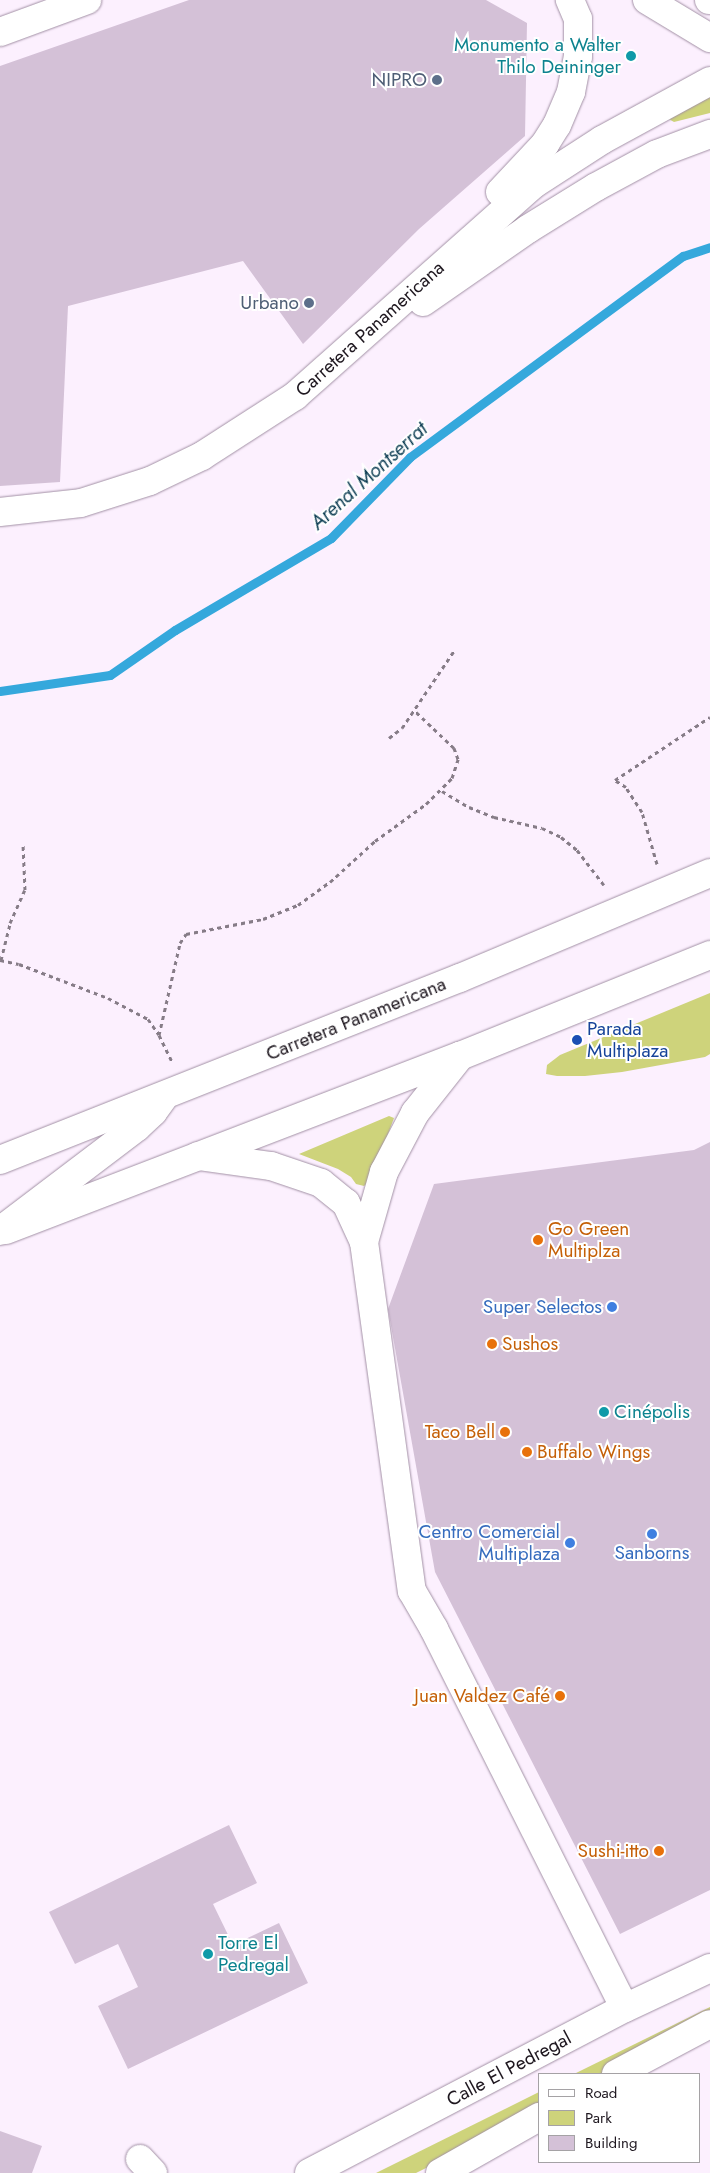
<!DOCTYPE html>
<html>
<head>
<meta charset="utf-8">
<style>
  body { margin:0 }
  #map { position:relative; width:710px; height:2173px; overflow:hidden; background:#fcf0fe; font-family:Jost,sans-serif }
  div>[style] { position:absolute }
  .green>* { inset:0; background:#ced37b }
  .stream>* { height:9px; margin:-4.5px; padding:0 4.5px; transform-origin:4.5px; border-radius:4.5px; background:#35a8dc }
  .building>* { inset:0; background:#d4c1d7 }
  .path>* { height:3px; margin-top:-1.5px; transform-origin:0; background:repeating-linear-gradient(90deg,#867c87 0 4px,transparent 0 8px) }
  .roads { filter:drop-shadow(0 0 1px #a290a5) drop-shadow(0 0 1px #a290a5) }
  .minor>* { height:28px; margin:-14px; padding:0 14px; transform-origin:14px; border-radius:14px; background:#fff }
  .major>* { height:28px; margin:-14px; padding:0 14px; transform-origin:14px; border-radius:14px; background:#fff }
  .dots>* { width:14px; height:14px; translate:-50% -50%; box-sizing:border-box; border:2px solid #fff; border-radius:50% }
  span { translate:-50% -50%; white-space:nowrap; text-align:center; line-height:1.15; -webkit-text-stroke:4px #fff; paint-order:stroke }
  .culture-label { font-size:19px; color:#0d838f }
  .right { translate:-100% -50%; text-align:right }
  .left { translate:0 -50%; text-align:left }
  .service-label { font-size:19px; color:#4e5e75 }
  .street-label { font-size:19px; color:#1e171f }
  .transit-label { font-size:19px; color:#164399 }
  .food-label { font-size:19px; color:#c56008 }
  .shop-label { font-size:19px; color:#366cbe }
  .water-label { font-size:20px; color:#093a50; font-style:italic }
  .legend { position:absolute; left:538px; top:2073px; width:162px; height:90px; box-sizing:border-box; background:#fff; border:1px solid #a5a2a5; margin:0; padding:6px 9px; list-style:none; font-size:15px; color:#1e171f }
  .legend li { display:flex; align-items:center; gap:10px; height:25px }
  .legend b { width:25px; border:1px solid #a5a2a5 }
</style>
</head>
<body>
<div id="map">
  <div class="green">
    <i style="clip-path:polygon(710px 94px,710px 113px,674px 122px,667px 118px)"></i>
    <i style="clip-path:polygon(710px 993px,710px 1054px,705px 1057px,622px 1072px,585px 1076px,557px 1076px,546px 1074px,547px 1065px,560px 1055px)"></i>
    <i style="clip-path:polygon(389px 1116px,394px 1118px,371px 1180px,364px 1186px,356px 1184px,351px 1177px,338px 1169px,299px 1154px)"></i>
    <i style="clip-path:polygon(710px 2007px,710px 2028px,616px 2074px,574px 2074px)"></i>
    <i style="clip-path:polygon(539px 2092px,539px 2112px,416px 2173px,376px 2173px)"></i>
  </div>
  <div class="stream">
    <i style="left:0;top:691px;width:111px;rotate:-8.3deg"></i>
    <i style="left:110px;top:675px;width:79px;rotate:-34.7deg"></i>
    <i style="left:175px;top:630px;width:181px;rotate:-30.5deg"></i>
    <i style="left:331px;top:538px;width:113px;rotate:-45.7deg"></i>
    <i style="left:410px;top:457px;width:339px;rotate:-36.4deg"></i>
    <i style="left:683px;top:256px;width:28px;rotate:-18deg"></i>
  </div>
  <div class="building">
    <i style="clip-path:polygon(189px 0,486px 0,527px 23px,525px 136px,419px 229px,303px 344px,243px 261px,68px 306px,60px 482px,0 486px,0 66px)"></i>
    <i style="clip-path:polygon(710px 1142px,710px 1890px,620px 1934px,435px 1572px,388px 1309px,434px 1184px,694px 1150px)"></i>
    <i style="clip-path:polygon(229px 1825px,257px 1883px,213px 1904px,233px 1945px,279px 1923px,308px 1983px,128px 2069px,98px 2006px,138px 1987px,118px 1944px,75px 1964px,49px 1912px)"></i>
    <i style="clip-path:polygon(0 2131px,42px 2146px,32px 2173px,0 2173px)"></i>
  </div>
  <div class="path">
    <i style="left:389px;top:738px;width:16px;rotate:-38deg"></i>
    <i style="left:402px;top:728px;width:93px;rotate:-56deg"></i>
    <i style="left:442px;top:791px;width:31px;rotate:31deg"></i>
    <i style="left:469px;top:807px;width:27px;rotate:22deg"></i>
    <i style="left:494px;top:817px;width:49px;rotate:12.9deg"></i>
    <i style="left:542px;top:828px;width:21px;rotate:25deg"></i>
    <i style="left:561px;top:837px;width:21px;rotate:39deg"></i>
    <i style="left:577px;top:850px;width:44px;rotate:52.4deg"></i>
    <i style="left:657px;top:864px;width:54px;rotate:-106.1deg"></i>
    <i style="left:642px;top:812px;width:30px;rotate:-123deg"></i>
    <i style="left:626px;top:787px;width:13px;rotate:-148deg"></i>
    <i style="left:615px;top:780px;width:114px;rotate:-33.6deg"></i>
    <i style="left:0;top:960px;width:19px;rotate:12deg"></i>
    <i style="left:19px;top:964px;width:95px;rotate:20.9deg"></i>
    <i style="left:108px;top:998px;width:45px;rotate:27.7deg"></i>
    <i style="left:148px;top:1019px;width:19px;rotate:55deg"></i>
    <i style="left:159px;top:1035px;width:30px;rotate:64deg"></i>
    <i style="left:1px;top:960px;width:38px;rotate:-76deg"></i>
    <i style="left:10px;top:923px;width:36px;rotate:-66deg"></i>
    <i style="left:25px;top:890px;width:45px;rotate:-92.5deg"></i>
    <i style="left:159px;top:1035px;width:94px;rotate:-77.1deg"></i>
    <i style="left:180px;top:943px;width:11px;rotate:-56deg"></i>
    <i style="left:186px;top:934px;width:78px;rotate:-11deg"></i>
    <i style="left:263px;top:919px;width:38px;rotate:-22deg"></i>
    <i style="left:298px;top:905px;width:39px;rotate:-36deg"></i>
    <i style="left:330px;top:882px;width:61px;rotate:-42.3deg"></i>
    <i style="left:375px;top:841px;width:63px;rotate:-36deg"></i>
    <i style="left:426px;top:804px;width:37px;rotate:-45deg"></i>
    <i style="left:452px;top:778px;width:20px;rotate:-72deg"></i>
    <i style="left:458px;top:759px;width:12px;rotate:-110deg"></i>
    <i style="left:454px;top:748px;width:55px;rotate:-136.5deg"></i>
  </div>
  <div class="roads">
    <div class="minor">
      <i style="left:0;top:32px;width:93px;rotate:-20.2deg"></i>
      <i style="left:198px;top:1156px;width:74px;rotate:7.8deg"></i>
      <i style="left:271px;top:1166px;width:53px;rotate:18.8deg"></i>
      <i style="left:321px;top:1183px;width:32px;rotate:39deg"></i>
      <i style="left:346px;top:1203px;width:43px;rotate:65.2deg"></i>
      <i style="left:364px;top:1242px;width:352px;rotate:82.2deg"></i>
      <i style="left:412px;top:1591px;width:44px;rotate:59.9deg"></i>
      <i style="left:434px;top:1629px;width:424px;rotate:63.3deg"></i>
      <i style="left:6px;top:1230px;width:486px;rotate:-21deg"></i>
      <i style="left:460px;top:1056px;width:270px;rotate:-22deg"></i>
      <i style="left:364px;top:1242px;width:73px;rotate:-74.1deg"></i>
      <i style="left:384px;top:1172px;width:67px;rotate:-62.3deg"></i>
      <i style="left:415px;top:1113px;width:73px;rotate:-51.7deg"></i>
      <i style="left:140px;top:2159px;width:19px;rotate:47deg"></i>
    </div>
    <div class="major">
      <i style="left:647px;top:0;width:74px;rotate:31.1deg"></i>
      <i style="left:709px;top:0;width:1px"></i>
      <i style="left:500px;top:192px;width:66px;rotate:-46.8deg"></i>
      <i style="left:545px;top:144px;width:22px;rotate:-58deg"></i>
      <i style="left:557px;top:125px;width:36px;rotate:-67deg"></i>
      <i style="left:571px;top:92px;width:36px;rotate:-79deg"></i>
      <i style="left:578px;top:57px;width:38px;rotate:-90deg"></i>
      <i style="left:578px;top:19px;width:21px;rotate:-113deg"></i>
      <i style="left:423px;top:302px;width:128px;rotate:-34.8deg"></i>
      <i style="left:528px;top:229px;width:80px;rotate:-31.7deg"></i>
      <i style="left:596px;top:187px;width:69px;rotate:-28.4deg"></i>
      <i style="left:657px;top:154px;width:57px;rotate:-20.7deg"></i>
      <i style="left:0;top:512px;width:81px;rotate:-6.3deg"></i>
      <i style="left:81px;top:503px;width:72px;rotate:-17.7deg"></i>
      <i style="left:150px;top:481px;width:58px;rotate:-25.7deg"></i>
      <i style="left:202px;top:456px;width:111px;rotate:-32.8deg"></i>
      <i style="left:295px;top:396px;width:319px;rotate:-41.6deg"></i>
      <i style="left:534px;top:184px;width:81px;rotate:-32.9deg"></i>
      <i style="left:602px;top:140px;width:123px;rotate:-28.6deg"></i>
      <i style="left:0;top:1160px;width:495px;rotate:-21.6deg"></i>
      <i style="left:460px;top:978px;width:271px;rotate:-22.8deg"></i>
      <i style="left:0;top:1231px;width:172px;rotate:-37.2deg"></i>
      <i style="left:137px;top:1127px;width:22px;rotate:-43deg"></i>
      <i style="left:153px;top:1112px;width:17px;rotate:-54deg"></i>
      <i style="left:616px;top:2074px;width:106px;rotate:-28deg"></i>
      <i style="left:309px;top:2173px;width:356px;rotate:-27.6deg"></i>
      <i style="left:625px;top:2008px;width:94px;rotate:-25.2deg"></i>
      <i style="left:440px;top:2173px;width:114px;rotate:-29.5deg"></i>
    </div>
  </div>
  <div class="dots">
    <i style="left:631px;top:56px;background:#0f9aa8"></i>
    <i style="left:437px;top:80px;background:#5c6f8a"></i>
    <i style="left:309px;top:303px;background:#5c6f8a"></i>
    <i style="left:577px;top:1040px;background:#1a4fb4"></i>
    <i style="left:538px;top:1240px;background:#e8710a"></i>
    <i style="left:612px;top:1307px;background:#3f7fe0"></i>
    <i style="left:492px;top:1344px;background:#e8710a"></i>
    <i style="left:604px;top:1412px;background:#0f9aa8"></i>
    <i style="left:505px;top:1432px;background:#e8710a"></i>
    <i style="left:527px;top:1452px;background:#e8710a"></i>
    <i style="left:652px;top:1534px;background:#3f7fe0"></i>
    <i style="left:570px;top:1543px;background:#3f7fe0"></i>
    <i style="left:560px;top:1696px;background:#e8710a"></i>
    <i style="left:659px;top:1851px;background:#e8710a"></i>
    <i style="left:208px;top:1954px;background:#0f9aa8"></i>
  </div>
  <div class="culture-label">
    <span class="right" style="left:621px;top:56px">Monumento a Walter<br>Thilo Deininger</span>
    <span class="left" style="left:614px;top:1412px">Cinépolis</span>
    <span class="left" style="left:218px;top:1954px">Torre El<br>Pedregal</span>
  </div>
  <div class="service-label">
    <span class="right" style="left:427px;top:80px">NIPRO</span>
    <span class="right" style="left:299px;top:303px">Urbano</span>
  </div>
  <div class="street-label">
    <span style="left:370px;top:329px;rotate:-42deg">Carretera Panamericana</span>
    <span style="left:356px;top:1019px;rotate:-22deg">Carretera Panamericana</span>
    <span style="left:509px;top:2069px;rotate:-28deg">Calle El Pedregal</span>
  </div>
  <div class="transit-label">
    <span class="left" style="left:587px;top:1040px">Parada<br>Multiplaza</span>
  </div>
  <div class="food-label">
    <span class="left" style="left:548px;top:1240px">Go Green<br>Multiplza</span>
    <span class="left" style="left:502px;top:1344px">Sushos</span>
    <span class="right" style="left:495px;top:1432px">Taco Bell</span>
    <span class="left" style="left:537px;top:1452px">Buffalo Wings</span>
    <span class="right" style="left:550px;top:1696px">Juan Valdez Café</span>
    <span class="right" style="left:649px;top:1851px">Sushi-itto</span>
  </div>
  <div class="shop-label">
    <span class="right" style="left:602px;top:1307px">Super Selectos</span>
    <span class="right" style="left:560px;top:1543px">Centro Comercial<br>Multiplaza</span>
    <span style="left:652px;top:1553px">Sanborns</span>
  </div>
  <div class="water-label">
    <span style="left:369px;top:476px;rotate:-42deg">Arenal Montserrat</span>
  </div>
  <ul class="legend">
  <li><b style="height:6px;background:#fff"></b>Road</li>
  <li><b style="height:14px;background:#ced37b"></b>Park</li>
  <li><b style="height:14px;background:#d4c1d7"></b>Building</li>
  </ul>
</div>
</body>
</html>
